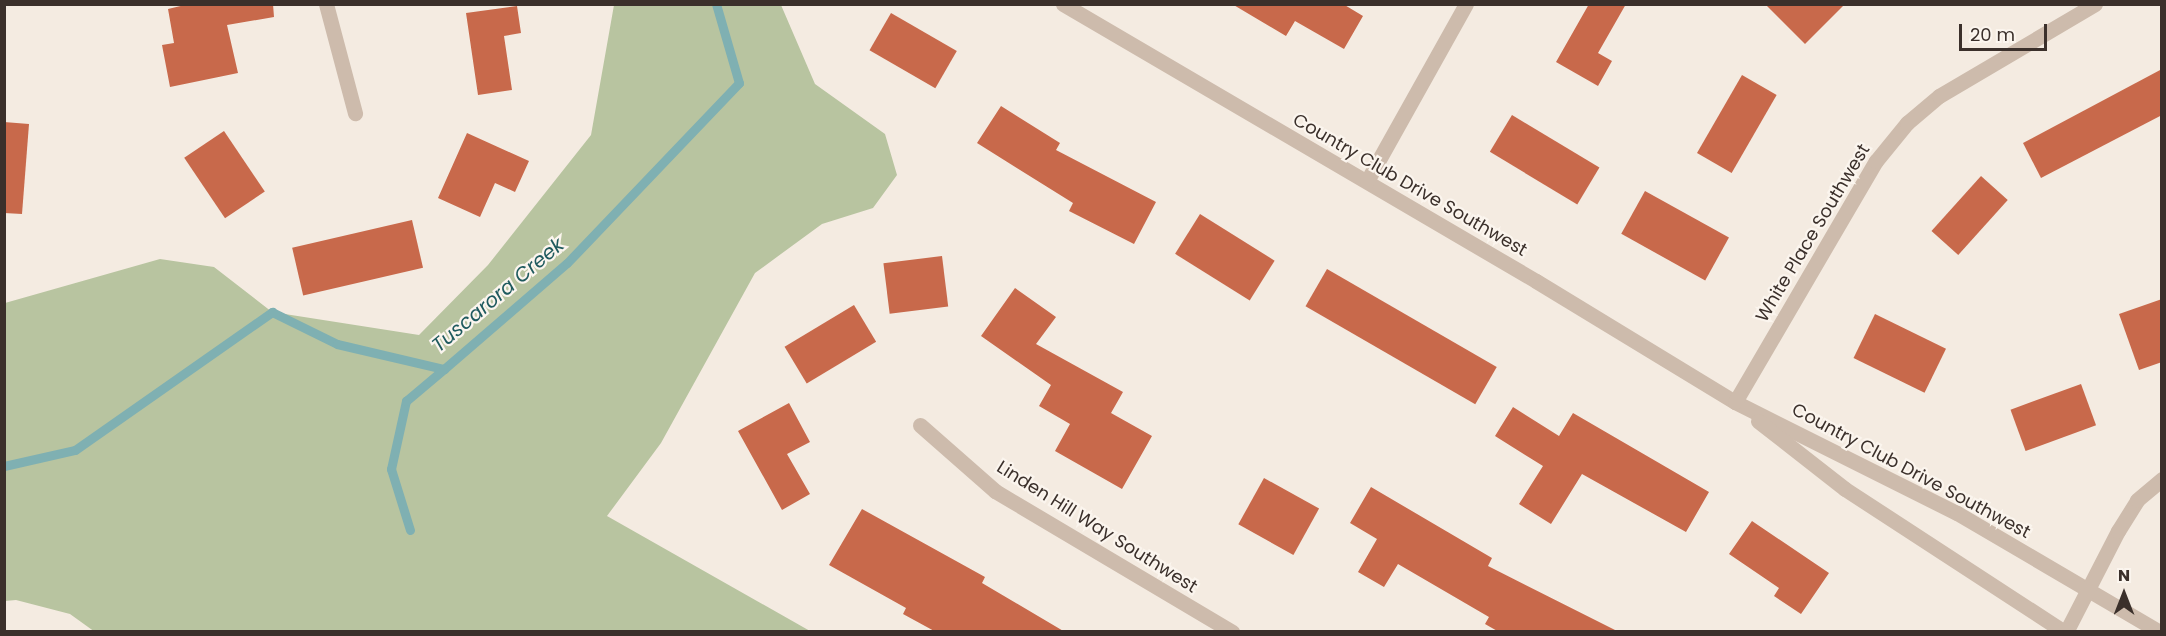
<!DOCTYPE html>
<html>
<head>
<meta charset="utf-8">
<style>
  body { margin:0 }
  #map { position:relative; width:2166px; height:636px; overflow:hidden; background:#f4ebe1; font-family:Poppins,sans-serif }
  div>[style] { position:absolute }
  .green>* { inset:0; background:#b8c4a0 }
  .stream>* { height:9px; margin:-4.5px; padding:0 4.5px; transform-origin:4.5px; border-radius:4.5px; background:#7fb0b2 }
  .building>* { inset:0; background:#c8694b; transform-origin:0 0 }
  .minor>* { height:15px; margin:-7.5px; padding:0 7.5px; transform-origin:7.5px; border-radius:7.5px; background:#cdbbac }
  span { translate:-50% -50%; white-space:nowrap; text-align:center; line-height:1.15; -webkit-text-stroke:4.5px #fbf5ee; paint-order:stroke }
  .street-label { font-size:18px; color:#3b302b }
  .water-label { font-size:20px; color:#1f5a5e; font-style:italic }
  .frame { position:absolute; inset:0; border:6px solid #3b302b; pointer-events:none }
  .north { position:absolute; left:2094px; top:564px; width:60px; height:60px; -webkit-text-stroke:4px #fbf5ee; paint-order:stroke; rotate:0deg; font-size:16px; font-weight:700; line-height:24px; text-align:center; color:#3b302b }
  .north::after { content:''; display:block; margin:auto; width:21px; height:27px; background:#3b302b; clip-path:polygon(50% 0,100% 100%,50% 72%,0 100%) }
  .scale { position:absolute; left:1959px; top:24px; width:88px; height:27px; box-sizing:border-box; border:3px solid #3b302b; border-top:0; padding-left:8px; font-size:18px; line-height:21px; white-space:nowrap; color:#3b302b; -webkit-text-stroke:4px #fbf5ee; paint-order:stroke }
</style>
</head>
<body>
<div id="map">
  <div class="green">
    <i style="clip-path:polygon(614px 5px,781px 5px,815px 84px,885px 134px,897px 175px,873px 208px,822px 224px,755px 273px,661px 443px,607px 516px,810px 631px,95px 632px,70px 614px,16px 600px,5px 601px,5px 303px,160px 259px,214px 267px,272px 312px,419px 335px,488px 265px,591px 135px)"></i>
  </div>
  <div class="stream">
    <i style="left:4px;top:466px;width:73px;rotate:-12.7deg"></i>
    <i style="left:75px;top:450px;width:241px;rotate:-35deg"></i>
    <i style="left:272px;top:312px;width:72px;rotate:26.2deg"></i>
    <i style="left:337px;top:344px;width:110px;rotate:13.2deg"></i>
    <i style="left:444px;top:369px;width:162px;rotate:-40.8deg"></i>
    <i style="left:567px;top:263px;width:249px;rotate:-46.3deg"></i>
    <i style="left:739px;top:83px;width:82px;rotate:-106.2deg"></i>
    <i style="left:410px;top:530px;width:64px;rotate:-107.3deg"></i>
    <i style="left:391px;top:469px;width:70px;rotate:-77.6deg"></i>
    <i style="left:406px;top:401px;width:50px;rotate:-40.1deg"></i>
  </div>
  <div class="building">
    <i style="clip-path:polygon(189px 4px,273px 4px,274px 17px,227px 25px,238px 73px,170px 87px,162px 45px,174px 43px,168px 9px)"></i>
    <i style="clip-path:polygon(1232px 4px,1343px 4px,1363px 16px,1344px 49px,1295px 21px,1286px 36px)"></i>
    <i style="clip-path:polygon(1589px 4px,1626px 4px,1598px 53px,1612px 61px,1598px 86px,1556px 62px)"></i>
    <i style="clip-path:polygon(1765px 4px,1845px 4px,1805px 44px)"></i>
    <i style="clip-path:polygon(517px 6px,521px 33px,504px 36px,512px 90px,478px 95px,466px 13px)"></i>
    <i style="left:891px;top:13px;width:76px;height:43px;rotate:30deg"></i>
    <i style="clip-path:polygon(2162px 69px,2162px 115px,2041px 178px,2023px 143px)"></i>
    <i style="left:1742px;top:75px;width:40px;height:90px;rotate:30deg"></i>
    <i style="clip-path:polygon(1001px 106px,1060px 143px,1056px 150px,1156px 202px,1134px 244px,1069px 211px,1073px 203px,977px 143px)"></i>
    <i style="left:1512px;top:115px;width:102px;height:43px;rotate:31deg"></i>
    <i style="clip-path:polygon(4px 122px,29px 124px,22px 214px,4px 213px)"></i>
    <i style="left:224px;top:131px;width:73px;height:48px;rotate:56deg"></i>
    <i style="clip-path:polygon(467px 133px,529px 161px,515px 192px,495px 183px,480px 217px,438px 198px)"></i>
    <i style="left:1981px;top:176px;width:36px;height:74px;rotate:42deg"></i>
    <i style="left:1645px;top:191px;width:96px;height:49px;rotate:29deg"></i>
    <i style="left:1200px;top:214px;width:88px;height:47px;rotate:32deg"></i>
    <i style="left:412px;top:220px;width:49px;height:123px;rotate:77deg"></i>
    <i style="left:942px;top:256px;width:51px;height:59px;rotate:83deg"></i>
    <i style="left:1327px;top:269px;width:196px;height:43px;rotate:30deg"></i>
    <i style="clip-path:polygon(1015px 288px,1056px 317px,1036px 344px,1123px 392px,1111px 413px,1152px 436px,1122px 489px,1055px 451px,1070px 424px,1039px 406px,1051px 385px,981px 336px)"></i>
    <i style="clip-path:polygon(2162px 299px,2162px 362px,2139px 370px,2119px 314px)"></i>
    <i style="left:854px;top:305px;width:43px;height:81px;rotate:59deg"></i>
    <i style="left:1875px;top:314px;width:79px;height:49px;rotate:26deg"></i>
    <i style="left:2081px;top:384px;width:44px;height:75px;rotate:70deg"></i>
    <i style="clip-path:polygon(789px 403px,810px 442px,787px 454px,810px 494px,782px 510px,738px 431px)"></i>
    <i style="clip-path:polygon(1513px 407px,1559px 436px,1573px 413px,1709px 492px,1686px 532px,1582px 474px,1551px 524px,1519px 504px,1543px 466px,1495px 436px)"></i>
    <i style="left:1264px;top:478px;width:63px;height:53px;rotate:29deg"></i>
    <i style="clip-path:polygon(1371px 487px,1492px 558px,1488px 566px,1619px 632px,1499px 632px,1485px 624px,1489px 617px,1398px 564px,1384px 587px,1358px 572px,1377px 539px,1350px 523px)"></i>
    <i style="clip-path:polygon(862px 509px,985px 577px,982px 583px,1065px 632px,936px 632px,903px 614px,906px 608px,829px 565px)"></i>
    <i style="clip-path:polygon(1752px 521px,1829px 573px,1801px 614px,1774px 596px,1779px 588px,1729px 554px)"></i>
  </div>
  <div class="minor">
    <i style="left:326px;top:4px;width:113px;rotate:75.1deg"></i>
    <i style="left:1063px;top:4px;width:548px;rotate:30.35deg"></i>
    <i style="left:1536px;top:281px;width:233px;rotate:31.3deg"></i>
    <i style="left:1735px;top:402px;width:248px;rotate:26.6deg"></i>
    <i style="left:1957px;top:513px;width:235px;rotate:30.4deg"></i>
    <i style="left:1367px;top:181px;width:203px;rotate:-60.8deg"></i>
    <i style="left:1735px;top:402px;width:279px;rotate:-59.7deg"></i>
    <i style="left:1876px;top:161px;width:49px;rotate:-50.8deg"></i>
    <i style="left:1907px;top:123px;width:42px;rotate:-40.2deg"></i>
    <i style="left:1939px;top:96px;width:181px;rotate:-30.5deg"></i>
    <i style="left:1758px;top:421px;width:110px;rotate:38deg"></i>
    <i style="left:1845px;top:489px;width:262px;rotate:33.1deg"></i>
    <i style="left:920px;top:425px;width:100px;rotate:41.3deg"></i>
    <i style="left:995px;top:491px;width:276px;rotate:30.7deg"></i>
    <i style="left:2066px;top:632px;width:114px;rotate:-62.8deg"></i>
    <i style="left:2118px;top:531px;width:36px;rotate:-58deg"></i>
    <i style="left:2137px;top:500px;width:33px;rotate:-40deg"></i>
  </div>
  <div class="street-label">
    <span style="left:1410px;top:185px;rotate:30deg">Country Club Drive Southwest</span>
    <span style="left:1813px;top:233px;rotate:-59deg">White Place Southwest</span>
    <span style="left:1911px;top:471px;rotate:28deg">Country Club Drive Southwest</span>
    <span style="left:1097px;top:527px;rotate:32deg">Linden Hill Way Southwest</span>
  </div>
  <div class="water-label">
    <span style="left:498px;top:295px;rotate:-40deg">Tuscarora Creek</span>
  </div>
  <div class="frame"></div>
  <div class="north">N</div>
  <div class="scale">20 m</div>
</div>
</body>
</html>
